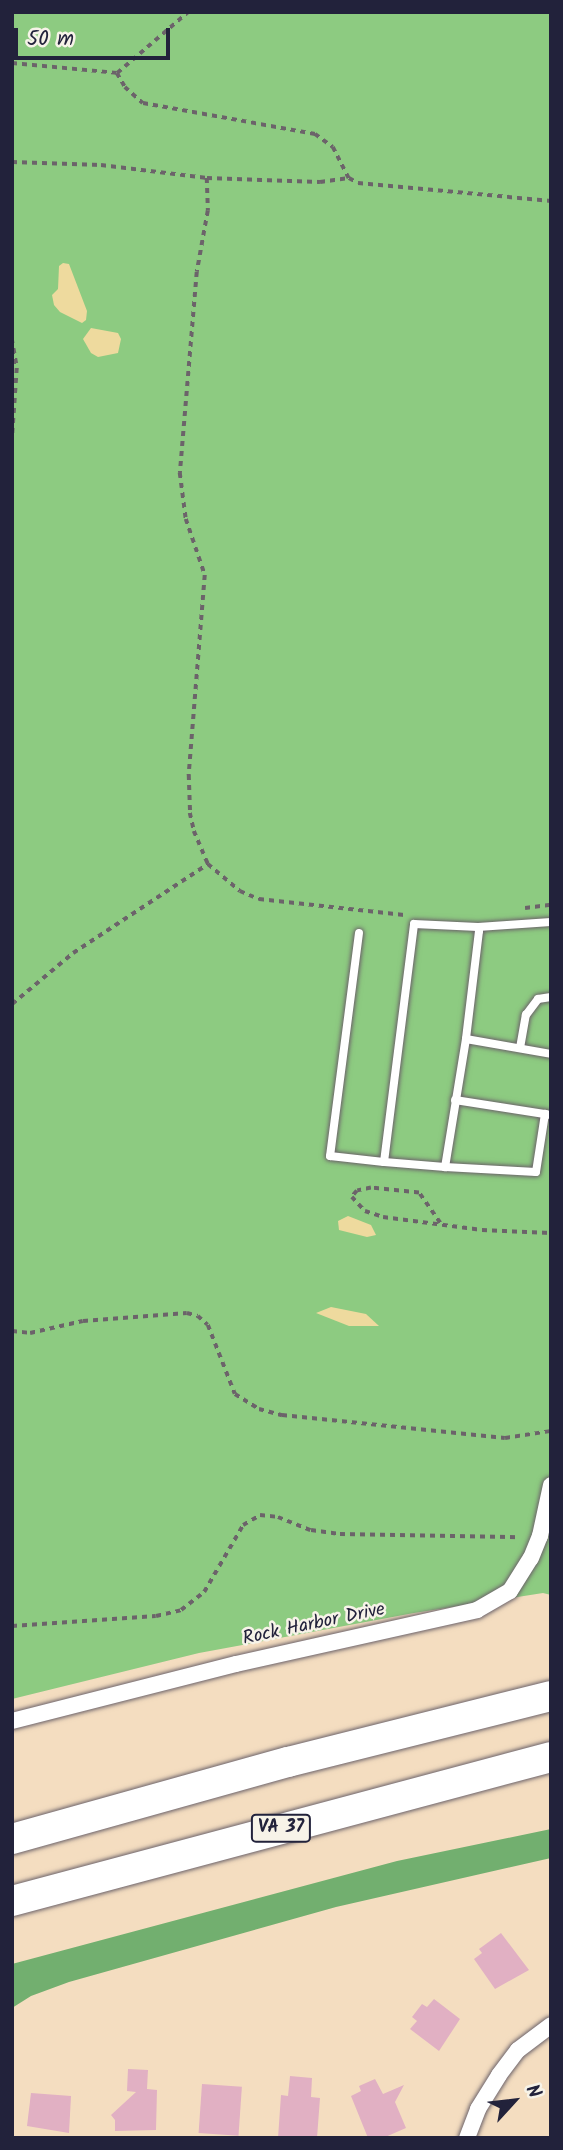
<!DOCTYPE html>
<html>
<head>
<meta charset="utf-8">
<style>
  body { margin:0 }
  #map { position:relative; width:563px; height:2150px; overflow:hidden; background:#f4ddc0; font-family:Kalam,sans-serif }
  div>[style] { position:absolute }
  .green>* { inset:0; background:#8dcb81 }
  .forest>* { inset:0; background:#72af6f }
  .sand>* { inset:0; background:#eeda9e }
  .building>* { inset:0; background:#e1b0c3; transform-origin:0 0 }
  .path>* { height:3.5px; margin-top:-1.75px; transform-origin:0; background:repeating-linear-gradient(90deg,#6c636a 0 5px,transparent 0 10px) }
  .roads { filter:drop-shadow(0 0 2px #6c636a) drop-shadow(0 0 2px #6c636a) }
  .lane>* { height:8px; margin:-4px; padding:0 4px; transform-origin:4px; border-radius:4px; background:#fff }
  .street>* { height:16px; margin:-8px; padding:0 8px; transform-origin:8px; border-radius:8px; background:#fff }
  .highway>* { height:30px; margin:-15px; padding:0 15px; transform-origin:15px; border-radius:15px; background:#fff }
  span { translate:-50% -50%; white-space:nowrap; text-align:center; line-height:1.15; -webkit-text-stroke:5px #f7f3e8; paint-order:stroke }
  .shield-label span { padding:2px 5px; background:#f7f3e8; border:2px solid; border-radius:5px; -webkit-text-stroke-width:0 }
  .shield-label { font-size:18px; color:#22223b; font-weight:700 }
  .street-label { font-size:19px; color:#22223b }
  .frame { position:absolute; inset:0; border:14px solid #22223b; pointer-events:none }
  .north { position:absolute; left:479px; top:2066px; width:70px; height:70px; -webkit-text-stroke:5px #f7f3e8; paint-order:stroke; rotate:63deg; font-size:19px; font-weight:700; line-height:28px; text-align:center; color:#22223b }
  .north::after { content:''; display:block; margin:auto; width:24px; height:32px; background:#22223b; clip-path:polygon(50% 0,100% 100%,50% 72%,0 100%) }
  .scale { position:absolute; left:14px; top:28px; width:156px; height:32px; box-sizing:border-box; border:4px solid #22223b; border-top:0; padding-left:9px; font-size:21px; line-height:24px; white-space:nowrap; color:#22223b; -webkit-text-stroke:5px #f7f3e8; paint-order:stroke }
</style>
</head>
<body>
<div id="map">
  <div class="green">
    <i style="clip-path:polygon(12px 12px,551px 12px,551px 1595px,543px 1593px,414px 1613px,199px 1653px,12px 1699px)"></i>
  </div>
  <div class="forest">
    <i style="clip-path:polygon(551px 1829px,551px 1858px,336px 1907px,69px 1982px,31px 1996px,12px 2008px,12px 1964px,397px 1861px)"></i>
  </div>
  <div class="sand">
    <i style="clip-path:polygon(63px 263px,69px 264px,87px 311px,86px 320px,82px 323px,60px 312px,54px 305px,52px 295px,58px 289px,59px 266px)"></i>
    <i style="clip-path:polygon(91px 328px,118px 333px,121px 339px,118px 353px,98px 357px,91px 353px,83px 339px)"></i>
    <i style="clip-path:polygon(348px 1216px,371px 1225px,376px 1235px,367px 1237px,339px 1230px,338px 1221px)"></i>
    <i style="clip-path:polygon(331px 1307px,366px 1314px,379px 1326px,349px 1326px,316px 1313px)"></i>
  </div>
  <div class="building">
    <i style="clip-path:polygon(501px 1933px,529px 1970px,495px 1989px,474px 1959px,482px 1953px,479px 1949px)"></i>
    <i style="clip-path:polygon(434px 1999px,460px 2019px,439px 2051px,410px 2029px,417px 2021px,412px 2017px,422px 2004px,427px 2007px)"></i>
    <i style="clip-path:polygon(128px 2069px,148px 2070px,147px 2089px,157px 2090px,156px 2130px,115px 2131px,115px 2120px,111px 2115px,136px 2092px,127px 2091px)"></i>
    <i style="clip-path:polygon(290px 2076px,312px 2078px,311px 2097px,320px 2098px,317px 2138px,278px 2138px,281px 2095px,288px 2096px)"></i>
    <i style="clip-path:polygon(375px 2079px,383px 2094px,404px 2085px,395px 2102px,406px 2128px,383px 2138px,368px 2138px,351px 2096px,361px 2091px,359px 2086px)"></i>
    <i style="left:202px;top:2084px;width:40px;height:49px;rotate:4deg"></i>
    <i style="clip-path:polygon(31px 2093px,71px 2096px,69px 2133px,27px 2126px)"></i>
  </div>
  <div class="path">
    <i style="left:12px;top:63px;width:105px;rotate:5.4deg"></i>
    <i style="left:117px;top:73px;width:94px;rotate:-40.7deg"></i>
    <i style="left:117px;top:73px;width:16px;rotate:60deg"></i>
    <i style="left:125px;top:87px;width:24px;rotate:42deg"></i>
    <i style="left:143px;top:103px;width:175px;rotate:10.2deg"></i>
    <i style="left:315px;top:134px;width:22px;rotate:36deg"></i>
    <i style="left:333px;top:147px;width:35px;rotate:63deg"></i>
    <i style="left:349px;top:178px;width:10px;rotate:29deg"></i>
    <i style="left:358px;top:183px;width:194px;rotate:5.3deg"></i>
    <i style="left:12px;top:162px;width:89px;rotate:1.9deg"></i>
    <i style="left:101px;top:165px;width:107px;rotate:7deg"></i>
    <i style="left:207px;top:178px;width:113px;rotate:2deg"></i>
    <i style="left:320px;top:182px;width:29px;rotate:-8deg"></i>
    <i style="left:207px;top:178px;width:33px;rotate:88deg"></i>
    <i style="left:208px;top:211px;width:62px;rotate:100.2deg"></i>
    <i style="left:197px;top:272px;width:202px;rotate:94.8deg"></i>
    <i style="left:180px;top:473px;width:46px;rotate:82.6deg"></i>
    <i style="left:186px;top:519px;width:59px;rotate:71.3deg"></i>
    <i style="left:205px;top:575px;width:201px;rotate:94.6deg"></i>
    <i style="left:189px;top:775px;width:38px;rotate:88deg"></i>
    <i style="left:190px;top:813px;width:18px;rotate:77deg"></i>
    <i style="left:194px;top:831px;width:36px;rotate:67deg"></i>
    <i style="left:208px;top:864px;width:42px;rotate:40.2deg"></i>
    <i style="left:240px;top:891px;width:21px;rotate:23deg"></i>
    <i style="left:259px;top:899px;width:146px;rotate:6.3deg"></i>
    <i style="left:12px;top:339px;width:29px;rotate:80deg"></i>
    <i style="left:17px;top:368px;width:74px;rotate:93.9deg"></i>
    <i style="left:525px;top:908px;width:26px;rotate:-7deg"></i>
    <i style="left:12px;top:1004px;width:80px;rotate:-39.9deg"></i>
    <i style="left:73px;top:953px;width:162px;rotate:-33.4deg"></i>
    <i style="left:440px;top:1223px;width:37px;rotate:-125deg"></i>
    <i style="left:419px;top:1193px;width:48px;rotate:-174.1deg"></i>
    <i style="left:371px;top:1188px;width:14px;rotate:168deg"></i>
    <i style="left:357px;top:1191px;width:8px;rotate:130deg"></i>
    <i style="left:352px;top:1197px;width:19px;rotate:47deg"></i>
    <i style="left:365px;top:1211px;width:19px;rotate:18deg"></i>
    <i style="left:383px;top:1217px;width:100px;rotate:7.5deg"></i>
    <i style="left:482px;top:1230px;width:69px;rotate:2.5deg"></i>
    <i style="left:12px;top:1331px;width:18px;rotate:6deg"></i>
    <i style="left:30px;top:1333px;width:54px;rotate:-12.8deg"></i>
    <i style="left:83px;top:1321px;width:104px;rotate:-4.4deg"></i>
    <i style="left:187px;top:1313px;width:11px;rotate:15deg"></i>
    <i style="left:198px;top:1316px;width:13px;rotate:42deg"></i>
    <i style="left:208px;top:1325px;width:74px;rotate:68.6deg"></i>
    <i style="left:235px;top:1394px;width:28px;rotate:32deg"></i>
    <i style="left:259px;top:1409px;width:24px;rotate:15deg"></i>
    <i style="left:282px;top:1415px;width:224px;rotate:5.9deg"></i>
    <i style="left:505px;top:1438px;width:47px;rotate:-8.7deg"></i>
    <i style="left:12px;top:1626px;width:144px;rotate:-4deg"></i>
    <i style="left:156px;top:1616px;width:26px;rotate:-13deg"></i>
    <i style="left:181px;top:1610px;width:29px;rotate:-38deg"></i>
    <i style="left:204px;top:1592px;width:78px;rotate:-59.8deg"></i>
    <i style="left:243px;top:1525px;width:20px;rotate:-30deg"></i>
    <i style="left:260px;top:1515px;width:18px;rotate:6deg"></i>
    <i style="left:278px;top:1517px;width:35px;rotate:22deg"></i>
    <i style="left:311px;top:1530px;width:29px;rotate:8deg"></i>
    <i style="left:340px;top:1534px;width:180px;rotate:1deg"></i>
  </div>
  <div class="roads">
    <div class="lane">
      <i style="left:414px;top:924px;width:64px;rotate:2.7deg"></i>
      <i style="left:478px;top:927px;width:4px;rotate:76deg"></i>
      <i style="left:479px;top:931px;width:109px;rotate:96.9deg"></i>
      <i style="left:466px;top:1039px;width:130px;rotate:99.3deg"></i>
      <i style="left:445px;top:1167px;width:61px;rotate:-175.3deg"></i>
      <i style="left:384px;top:1162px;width:240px;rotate:-82.8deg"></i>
      <i style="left:478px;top:927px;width:73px;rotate:-3.9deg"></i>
      <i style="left:359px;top:933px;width:225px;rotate:97.4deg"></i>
      <i style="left:330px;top:1156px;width:54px;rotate:6.3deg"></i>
      <i style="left:466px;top:1039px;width:86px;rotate:10deg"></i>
      <i style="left:520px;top:1048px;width:34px;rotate:-80deg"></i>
      <i style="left:526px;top:1015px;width:20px;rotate:-53deg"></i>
      <i style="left:538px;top:999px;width:13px;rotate:-9deg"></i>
      <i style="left:455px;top:1100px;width:97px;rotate:8.9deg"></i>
      <i style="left:445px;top:1167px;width:91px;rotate:3.1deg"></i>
      <i style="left:536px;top:1172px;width:59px;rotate:-81.2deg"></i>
    </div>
    <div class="street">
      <i style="left:12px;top:1721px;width:231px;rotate:-14.3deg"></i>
      <i style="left:236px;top:1664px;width:247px;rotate:-12.6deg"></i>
      <i style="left:477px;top:1610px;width:38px;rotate:-30deg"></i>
      <i style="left:510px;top:1591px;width:39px;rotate:-58deg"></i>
      <i style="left:531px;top:1558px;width:24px;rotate:-68deg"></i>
      <i style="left:540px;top:1536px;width:52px;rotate:-77.8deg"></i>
      <i style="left:467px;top:2138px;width:31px;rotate:-69deg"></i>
      <i style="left:478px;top:2109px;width:40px;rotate:-58deg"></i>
      <i style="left:499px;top:2075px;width:31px;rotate:-53deg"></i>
      <i style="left:518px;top:2050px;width:41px;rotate:-37.1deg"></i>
    </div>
    <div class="highway">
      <i style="left:12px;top:1839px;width:287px;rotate:-15.6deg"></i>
      <i style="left:288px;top:1762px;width:271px;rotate:-14.1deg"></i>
      <i style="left:12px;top:1901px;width:558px;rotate:-14.96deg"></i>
    </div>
  </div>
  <div class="shield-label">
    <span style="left:281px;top:1828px">VA 37</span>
  </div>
  <div class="street-label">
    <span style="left:314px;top:1625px;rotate:-12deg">Rock Harbor Drive</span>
  </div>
  <div class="frame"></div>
  <div class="north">N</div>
  <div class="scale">50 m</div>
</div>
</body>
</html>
